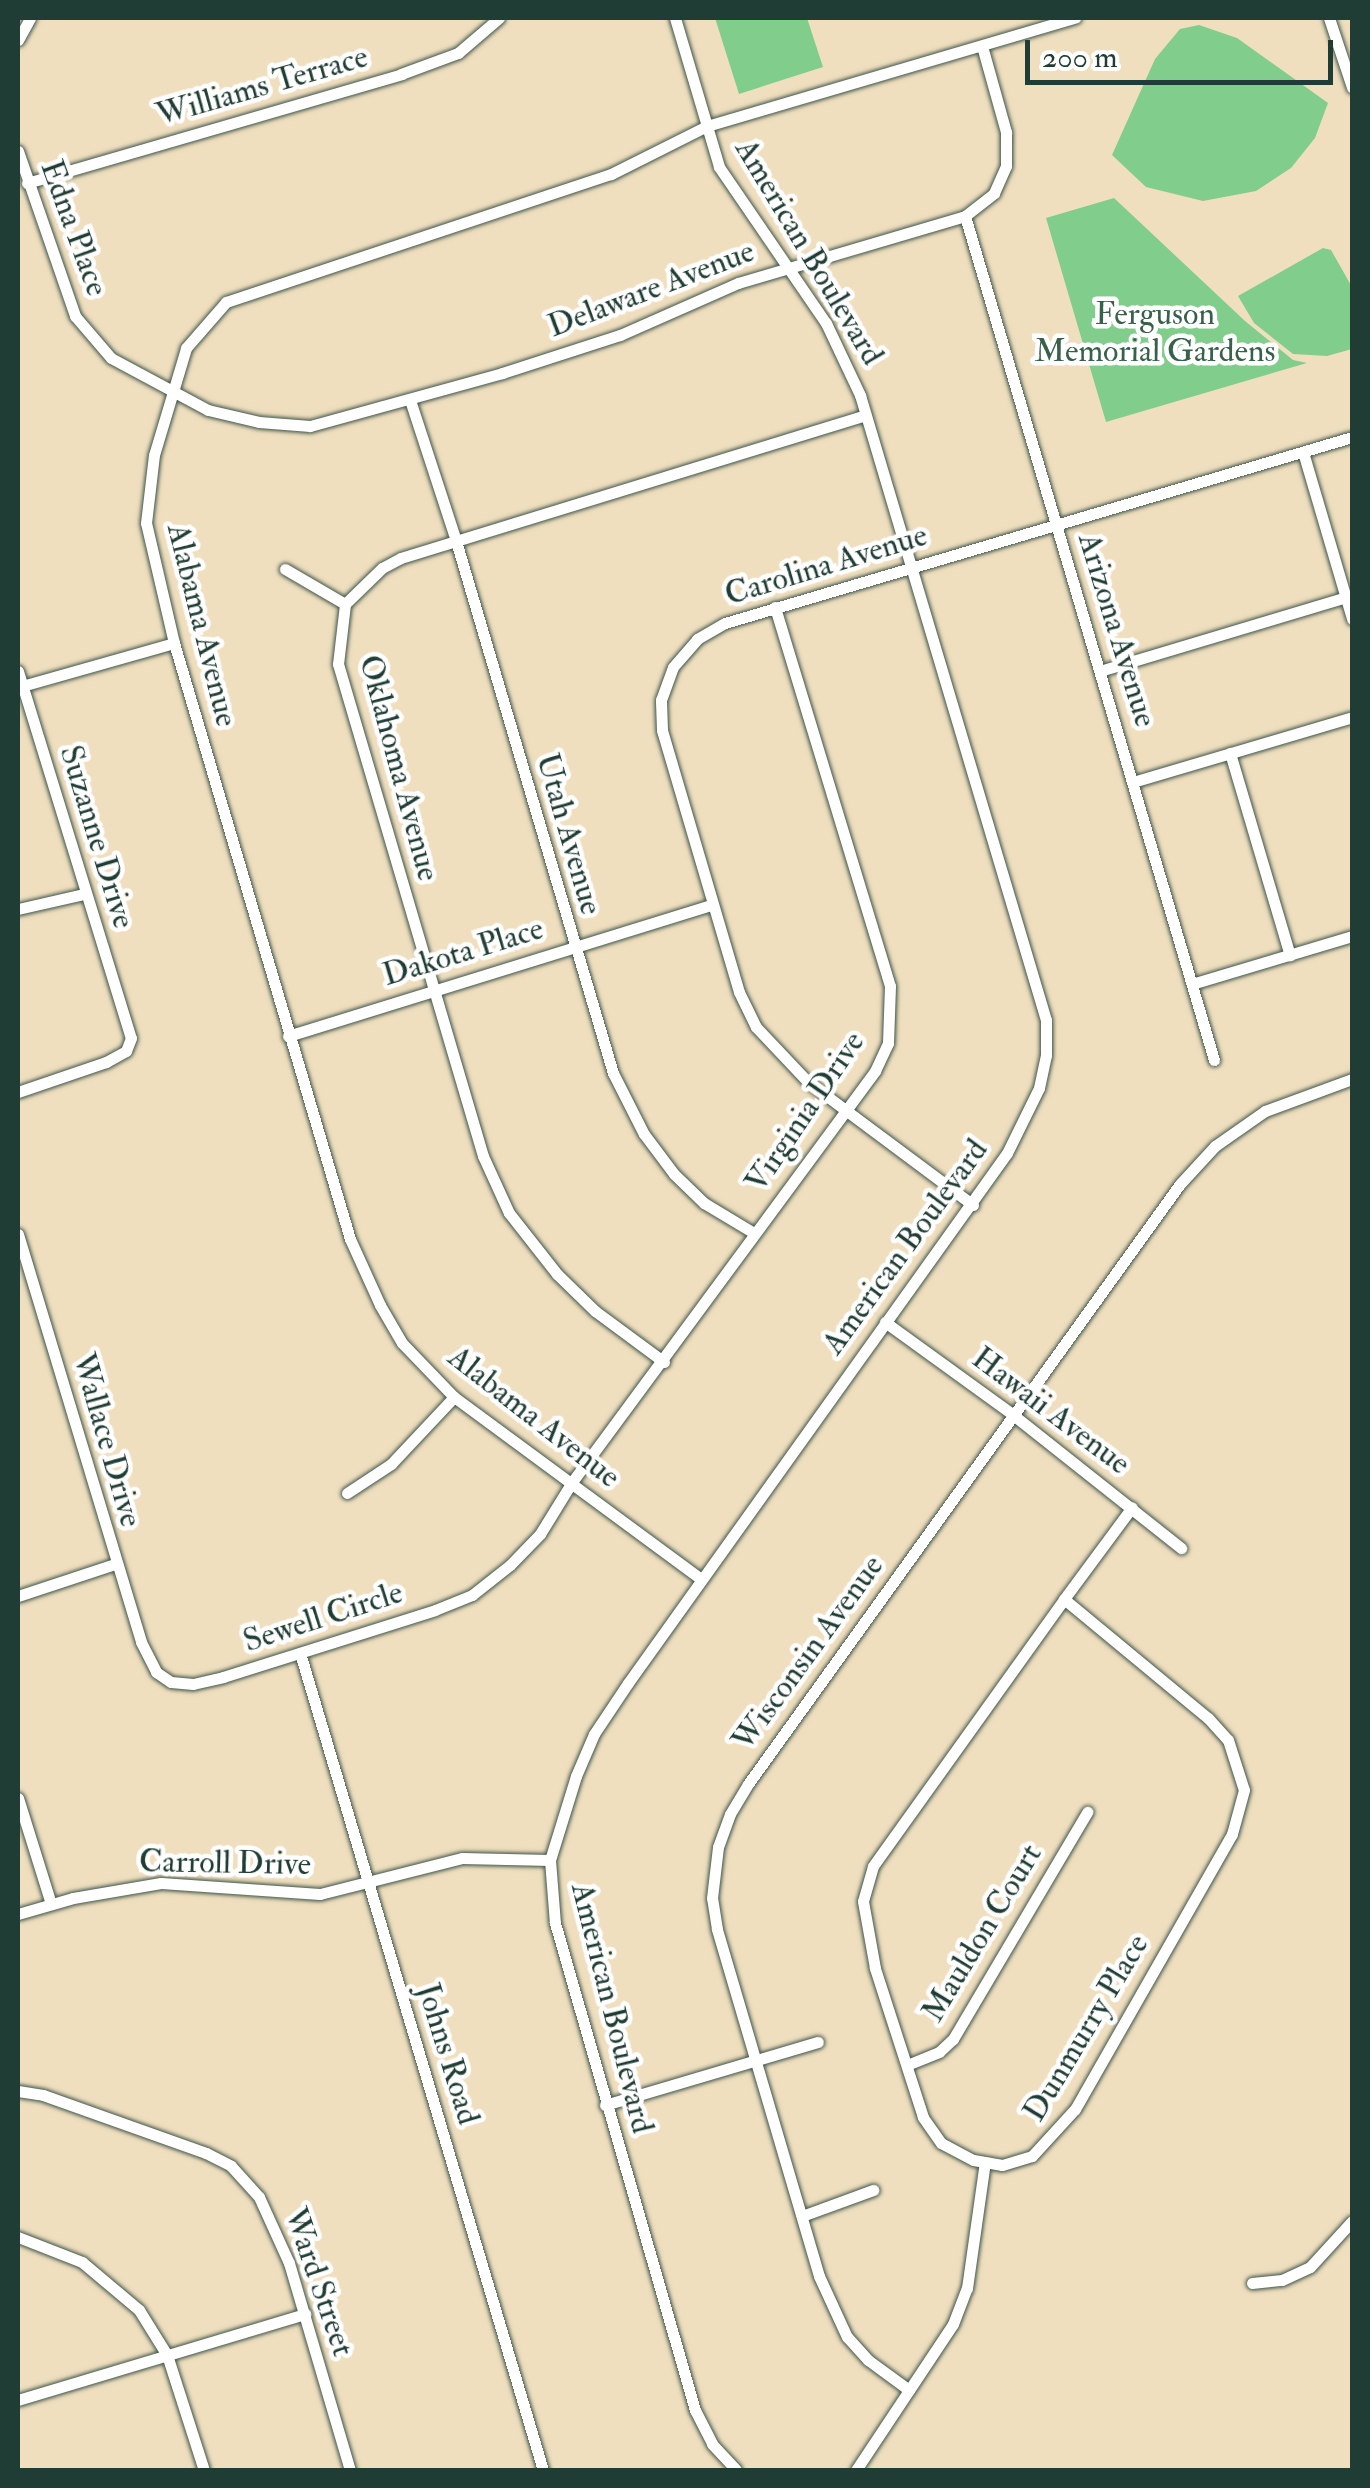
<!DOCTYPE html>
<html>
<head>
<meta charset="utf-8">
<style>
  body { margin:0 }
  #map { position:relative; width:1370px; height:2488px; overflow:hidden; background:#f0dfbf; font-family:"IM FELL Double Pica",serif }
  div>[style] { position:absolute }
  .green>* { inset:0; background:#81cd8b }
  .roads { filter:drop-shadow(0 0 2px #3e5549) drop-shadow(0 0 2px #3e5549) }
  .minor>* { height:11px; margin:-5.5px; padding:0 5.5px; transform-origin:5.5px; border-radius:5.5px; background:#fff }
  span { translate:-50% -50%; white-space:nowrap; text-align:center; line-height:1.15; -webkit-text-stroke:9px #fff; paint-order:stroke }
  .street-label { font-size:32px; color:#1f3d34 }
  .park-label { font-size:32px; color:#38614a }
  .frame { position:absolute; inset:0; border:20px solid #1f3d34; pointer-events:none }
  .scale { position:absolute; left:1025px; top:40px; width:308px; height:45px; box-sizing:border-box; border:5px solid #1f3d34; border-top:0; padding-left:12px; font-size:30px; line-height:35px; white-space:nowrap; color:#1f3d34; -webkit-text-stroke:8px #fff; paint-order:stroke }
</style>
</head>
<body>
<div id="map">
  <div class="green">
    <i style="clip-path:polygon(715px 18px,807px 18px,823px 67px,739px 94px)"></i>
    <i style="clip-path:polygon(1199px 25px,1237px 38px,1328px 103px,1315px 138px,1291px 168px,1256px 191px,1203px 201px,1146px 187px,1112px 155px,1155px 59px,1180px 29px)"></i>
    <i style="clip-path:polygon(1114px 198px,1245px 321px,1293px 360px,1307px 363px,1106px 422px,1046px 218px)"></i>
    <i style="clip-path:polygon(1323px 248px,1331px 250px,1352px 287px,1352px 349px,1327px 356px,1293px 354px,1254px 323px,1238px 296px)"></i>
  </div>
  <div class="roads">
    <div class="minor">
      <i style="left:675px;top:18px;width:155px;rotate:73.5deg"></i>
      <i style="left:719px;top:167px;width:189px;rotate:55.6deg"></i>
      <i style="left:826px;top:323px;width:80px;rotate:64.7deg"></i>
      <i style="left:860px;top:395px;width:652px;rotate:73.43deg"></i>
      <i style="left:1046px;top:1020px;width:35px;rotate:90deg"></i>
      <i style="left:1046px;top:1055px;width:34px;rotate:102deg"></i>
      <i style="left:1039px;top:1088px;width:72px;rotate:116.2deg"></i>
      <i style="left:1007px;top:1153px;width:652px;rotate:125.57deg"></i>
      <i style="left:628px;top:1683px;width:61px;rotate:123.7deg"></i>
      <i style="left:594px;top:1734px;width:46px;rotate:113.2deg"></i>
      <i style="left:576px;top:1776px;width:88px;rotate:107.2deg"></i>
      <i style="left:550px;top:1860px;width:63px;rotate:85.5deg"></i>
      <i style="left:555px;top:1923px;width:507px;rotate:73.96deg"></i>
      <i style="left:695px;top:2410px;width:38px;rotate:63deg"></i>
      <i style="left:712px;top:2444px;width:35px;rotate:47deg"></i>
      <i style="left:1329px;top:18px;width:73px;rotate:71.6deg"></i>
      <i style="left:18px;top:40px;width:25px;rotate:-61deg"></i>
      <i style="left:18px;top:151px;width:175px;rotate:70.9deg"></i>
      <i style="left:75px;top:316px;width:55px;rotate:49.4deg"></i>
      <i style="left:111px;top:358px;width:110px;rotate:28.2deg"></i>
      <i style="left:208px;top:410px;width:52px;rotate:13.2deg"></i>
      <i style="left:259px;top:422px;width:51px;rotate:4.5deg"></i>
      <i style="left:310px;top:426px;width:199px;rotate:-15.4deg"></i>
      <i style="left:502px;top:373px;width:124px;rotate:-17.9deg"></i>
      <i style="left:620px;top:335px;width:129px;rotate:-23.8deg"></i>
      <i style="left:738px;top:283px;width:237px;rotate:-16.4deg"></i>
      <i style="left:965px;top:216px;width:37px;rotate:-38deg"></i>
      <i style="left:994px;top:193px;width:30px;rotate:-66deg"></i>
      <i style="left:1006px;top:166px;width:34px;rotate:-90deg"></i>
      <i style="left:1006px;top:132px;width:89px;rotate:-105.6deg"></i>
      <i style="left:27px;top:183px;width:390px;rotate:-16.2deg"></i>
      <i style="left:401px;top:74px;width:61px;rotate:-20.2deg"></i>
      <i style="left:458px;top:53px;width:54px;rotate:-40.5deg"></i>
      <i style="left:965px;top:216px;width:880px;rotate:73.56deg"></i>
      <i style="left:410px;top:400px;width:148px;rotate:71.9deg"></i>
      <i style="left:456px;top:541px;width:555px;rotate:73.56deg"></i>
      <i style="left:613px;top:1073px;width:68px;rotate:63.1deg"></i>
      <i style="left:644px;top:1134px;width:50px;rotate:53.1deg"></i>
      <i style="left:674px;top:1174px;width:42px;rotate:44deg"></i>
      <i style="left:704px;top:1203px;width:58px;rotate:31deg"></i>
      <i style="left:1303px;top:452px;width:174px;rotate:73.6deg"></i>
      <i style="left:285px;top:569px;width:69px;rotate:30.3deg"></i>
      <i style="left:18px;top:671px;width:384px;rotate:72.9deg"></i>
      <i style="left:131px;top:1038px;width:14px;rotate:111deg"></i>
      <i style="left:126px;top:1051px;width:23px;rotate:151deg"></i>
      <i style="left:106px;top:1062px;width:93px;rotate:161.2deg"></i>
      <i style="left:1100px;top:671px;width:257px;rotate:-16.7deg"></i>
      <i style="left:22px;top:686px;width:158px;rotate:-15.8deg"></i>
      <i style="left:1230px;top:753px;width:211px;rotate:73.5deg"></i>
      <i style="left:1133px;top:782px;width:228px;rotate:-16.5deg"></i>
      <i style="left:18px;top:909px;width:68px;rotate:-12.8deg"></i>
      <i style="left:1192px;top:984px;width:167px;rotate:-16.7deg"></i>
      <i style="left:288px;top:1036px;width:444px;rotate:-17.2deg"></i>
      <i style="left:973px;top:1205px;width:206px;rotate:-143.3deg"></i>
      <i style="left:808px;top:1082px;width:76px;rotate:-133.4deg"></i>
      <i style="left:756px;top:1027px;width:39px;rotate:-116deg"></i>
      <i style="left:739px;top:992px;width:273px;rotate:-106.4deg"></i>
      <i style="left:662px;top:730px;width:30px;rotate:-92deg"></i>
      <i style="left:661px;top:700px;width:35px;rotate:-70deg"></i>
      <i style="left:673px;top:667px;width:37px;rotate:-49deg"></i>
      <i style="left:697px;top:639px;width:32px;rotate:-30deg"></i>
      <i style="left:725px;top:623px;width:654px;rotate:-16.52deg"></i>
      <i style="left:18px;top:1234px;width:426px;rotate:73.2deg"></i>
      <i style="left:141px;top:1642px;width:34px;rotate:63deg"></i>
      <i style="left:156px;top:1672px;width:18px;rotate:34deg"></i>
      <i style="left:171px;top:1682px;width:22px;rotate:5deg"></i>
      <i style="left:193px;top:1684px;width:31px;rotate:-13deg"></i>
      <i style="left:223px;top:1677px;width:222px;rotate:-17.5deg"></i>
      <i style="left:435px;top:1610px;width:40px;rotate:-22deg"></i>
      <i style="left:472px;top:1595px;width:48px;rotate:-38.3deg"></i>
      <i style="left:510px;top:1565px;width:43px;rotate:-45.9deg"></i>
      <i style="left:540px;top:1534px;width:61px;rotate:-58.4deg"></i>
      <i style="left:572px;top:1482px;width:511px;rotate:-53.6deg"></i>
      <i style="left:875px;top:1071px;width:31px;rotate:-65deg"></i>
      <i style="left:888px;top:1043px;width:57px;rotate:-88deg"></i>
      <i style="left:890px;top:986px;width:396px;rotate:-106.9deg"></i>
      <i style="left:885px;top:1322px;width:157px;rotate:35.9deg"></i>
      <i style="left:1012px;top:1414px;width:216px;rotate:38.4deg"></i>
      <i style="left:664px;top:1362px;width:86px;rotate:-143.5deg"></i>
      <i style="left:595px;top:1311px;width:53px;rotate:-135.8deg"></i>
      <i style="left:557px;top:1274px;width:78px;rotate:-128.2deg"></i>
      <i style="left:509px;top:1213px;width:63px;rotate:-114.5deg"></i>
      <i style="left:483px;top:1156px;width:513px;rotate:-106.42deg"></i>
      <i style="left:338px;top:664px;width:60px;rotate:-83.3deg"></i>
      <i style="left:345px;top:604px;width:52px;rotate:-44.2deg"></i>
      <i style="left:382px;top:568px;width:21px;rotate:-28deg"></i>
      <i style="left:401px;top:558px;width:486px;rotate:-17.1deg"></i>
      <i style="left:347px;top:1493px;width:53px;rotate:-33.4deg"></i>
      <i style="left:391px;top:1464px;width:92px;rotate:-46.8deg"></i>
      <i style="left:701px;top:1579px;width:307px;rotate:-143.6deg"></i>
      <i style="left:454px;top:1397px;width:75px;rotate:-133.9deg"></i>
      <i style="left:402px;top:1343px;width:44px;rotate:-120.1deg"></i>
      <i style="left:380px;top:1305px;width:72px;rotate:-114.4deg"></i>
      <i style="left:350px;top:1239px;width:621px;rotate:-106.45deg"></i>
      <i style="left:174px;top:643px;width:123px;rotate:-103.1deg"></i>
      <i style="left:146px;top:523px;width:68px;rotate:-83.3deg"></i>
      <i style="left:154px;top:455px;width:112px;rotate:-73.3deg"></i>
      <i style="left:186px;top:348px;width:61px;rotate:-49deg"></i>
      <i style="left:226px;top:302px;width:406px;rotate:-18.4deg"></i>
      <i style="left:611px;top:174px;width:107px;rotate:-26.6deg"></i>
      <i style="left:707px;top:126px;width:384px;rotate:-16.4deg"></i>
      <i style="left:18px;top:1596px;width:102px;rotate:-18.3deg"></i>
      <i style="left:1064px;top:1599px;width:187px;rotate:39.6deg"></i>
      <i style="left:1208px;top:1718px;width:30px;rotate:48deg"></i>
      <i style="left:1228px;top:1740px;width:52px;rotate:72.3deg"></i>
      <i style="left:1244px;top:1790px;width:46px;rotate:105.3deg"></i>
      <i style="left:1232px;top:1834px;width:317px;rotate:119.7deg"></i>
      <i style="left:1075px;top:2109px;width:64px;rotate:132.5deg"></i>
      <i style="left:1032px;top:2156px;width:31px;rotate:163deg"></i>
      <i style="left:1002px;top:2165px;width:29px;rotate:-170deg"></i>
      <i style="left:973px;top:2160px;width:36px;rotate:-152deg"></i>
      <i style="left:941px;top:2143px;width:32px;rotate:-125deg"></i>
      <i style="left:923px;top:2117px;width:157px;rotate:-107.9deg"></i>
      <i style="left:875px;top:1968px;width:68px;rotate:-100.2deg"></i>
      <i style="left:863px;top:1901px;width:36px;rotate:-74deg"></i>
      <i style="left:873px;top:1866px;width:328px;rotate:-54.4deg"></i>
      <i style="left:1064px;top:1599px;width:114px;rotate:-53.5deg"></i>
      <i style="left:300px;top:1653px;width:852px;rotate:73.44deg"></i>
      <i style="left:18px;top:1798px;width:111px;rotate:72.7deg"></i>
      <i style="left:18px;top:1914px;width:57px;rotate:-16.2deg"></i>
      <i style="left:73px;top:1898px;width:89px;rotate:-9.7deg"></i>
      <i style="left:161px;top:1883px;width:159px;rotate:4deg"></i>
      <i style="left:320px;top:1894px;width:146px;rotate:-14.2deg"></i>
      <i style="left:462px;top:1858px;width:88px;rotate:1.3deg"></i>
      <i style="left:907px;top:2065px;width:35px;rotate:-22deg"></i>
      <i style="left:939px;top:2052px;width:19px;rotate:-43deg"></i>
      <i style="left:953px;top:2039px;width:264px;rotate:-59.4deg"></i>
      <i style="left:18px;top:2091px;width:25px;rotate:9deg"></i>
      <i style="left:43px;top:2095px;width:173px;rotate:19.6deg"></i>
      <i style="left:206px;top:2153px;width:28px;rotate:27deg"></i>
      <i style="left:231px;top:2166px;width:42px;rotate:47.9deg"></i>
      <i style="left:259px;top:2197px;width:72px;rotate:65.6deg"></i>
      <i style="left:289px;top:2263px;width:216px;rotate:73.6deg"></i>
      <i style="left:605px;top:2105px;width:222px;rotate:-16.5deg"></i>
      <i style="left:802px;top:2216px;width:76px;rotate:-20.1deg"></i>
      <i style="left:18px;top:2237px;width:69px;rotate:21.3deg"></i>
      <i style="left:82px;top:2262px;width:75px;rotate:40.1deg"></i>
      <i style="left:139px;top:2310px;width:53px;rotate:58.1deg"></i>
      <i style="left:167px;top:2355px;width:121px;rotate:72.2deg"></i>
      <i style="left:1252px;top:2283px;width:30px;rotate:-6deg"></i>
      <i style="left:1282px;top:2280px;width:31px;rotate:-25deg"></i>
      <i style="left:1310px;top:2267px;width:62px;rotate:-47.6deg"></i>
      <i style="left:909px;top:2390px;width:51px;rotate:-143.8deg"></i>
      <i style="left:868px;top:2360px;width:31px;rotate:-132deg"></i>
      <i style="left:847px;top:2337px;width:67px;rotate:-114.7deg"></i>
      <i style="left:819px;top:2276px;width:362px;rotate:-106.4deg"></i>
      <i style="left:717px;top:1929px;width:31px;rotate:-99deg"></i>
      <i style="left:712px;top:1898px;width:51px;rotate:-83.3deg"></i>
      <i style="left:718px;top:1847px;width:35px;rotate:-70deg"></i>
      <i style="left:730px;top:1814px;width:35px;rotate:-59deg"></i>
      <i style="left:748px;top:1784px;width:739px;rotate:-54.25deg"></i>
      <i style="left:1180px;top:1184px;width:52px;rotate:-47.4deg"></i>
      <i style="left:1215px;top:1146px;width:61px;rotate:-35deg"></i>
      <i style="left:1265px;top:1111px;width:93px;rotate:-20.2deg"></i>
      <i style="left:18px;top:2400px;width:300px;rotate:-16.7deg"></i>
      <i style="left:856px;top:2470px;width:175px;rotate:-56.4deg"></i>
      <i style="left:953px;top:2324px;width:39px;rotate:-69deg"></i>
      <i style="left:967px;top:2288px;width:127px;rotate:-81.9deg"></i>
    </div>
  </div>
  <div class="street-label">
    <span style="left:262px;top:86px;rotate:-16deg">Williams Terrace</span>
    <span style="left:74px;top:228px;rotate:70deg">Edna Place</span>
    <span style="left:809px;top:252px;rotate:59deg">American Boulevard</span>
    <span style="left:651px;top:289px;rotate:-21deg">Delaware Avenue</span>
    <span style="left:826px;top:565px;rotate:-17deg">Carolina Avenue</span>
    <span style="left:202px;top:625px;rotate:76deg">Alabama Avenue</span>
    <span style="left:1117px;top:630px;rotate:73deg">Arizona Avenue</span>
    <span style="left:399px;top:768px;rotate:75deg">Oklahoma Avenue</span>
    <span style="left:569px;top:834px;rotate:74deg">Utah Avenue</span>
    <span style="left:97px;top:837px;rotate:73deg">Suzanne Drive</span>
    <span style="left:463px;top:952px;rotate:-17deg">Dakota Place</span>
    <span style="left:805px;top:1112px;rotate:-56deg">Virginia Drive</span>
    <span style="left:905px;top:1247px;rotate:-54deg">American Boulevard</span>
    <span style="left:1051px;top:1411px;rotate:37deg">Hawaii Avenue</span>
    <span style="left:534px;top:1417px;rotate:38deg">Alabama Avenue</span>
    <span style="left:107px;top:1440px;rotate:74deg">Wallace Drive</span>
    <span style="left:323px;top:1617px;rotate:-18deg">Sewell Circle</span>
    <span style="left:808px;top:1653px;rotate:-54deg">Wisconsin Avenue</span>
    <span style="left:225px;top:1863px;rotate:1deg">Carroll Drive</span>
    <span style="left:982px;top:1933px;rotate:-59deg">Mauldon Court</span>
    <span style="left:612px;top:2008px;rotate:76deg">American Boulevard</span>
    <span style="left:1086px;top:2028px;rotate:-59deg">Dunmurry Place</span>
    <span style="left:448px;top:2054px;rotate:73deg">Johns Road</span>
    <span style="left:319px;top:2282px;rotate:71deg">Ward Street</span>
  </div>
  <div class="park-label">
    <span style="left:1155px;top:333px">Ferguson<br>Memorial Gardens</span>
  </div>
  <div class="frame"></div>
  <div class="scale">200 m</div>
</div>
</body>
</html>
